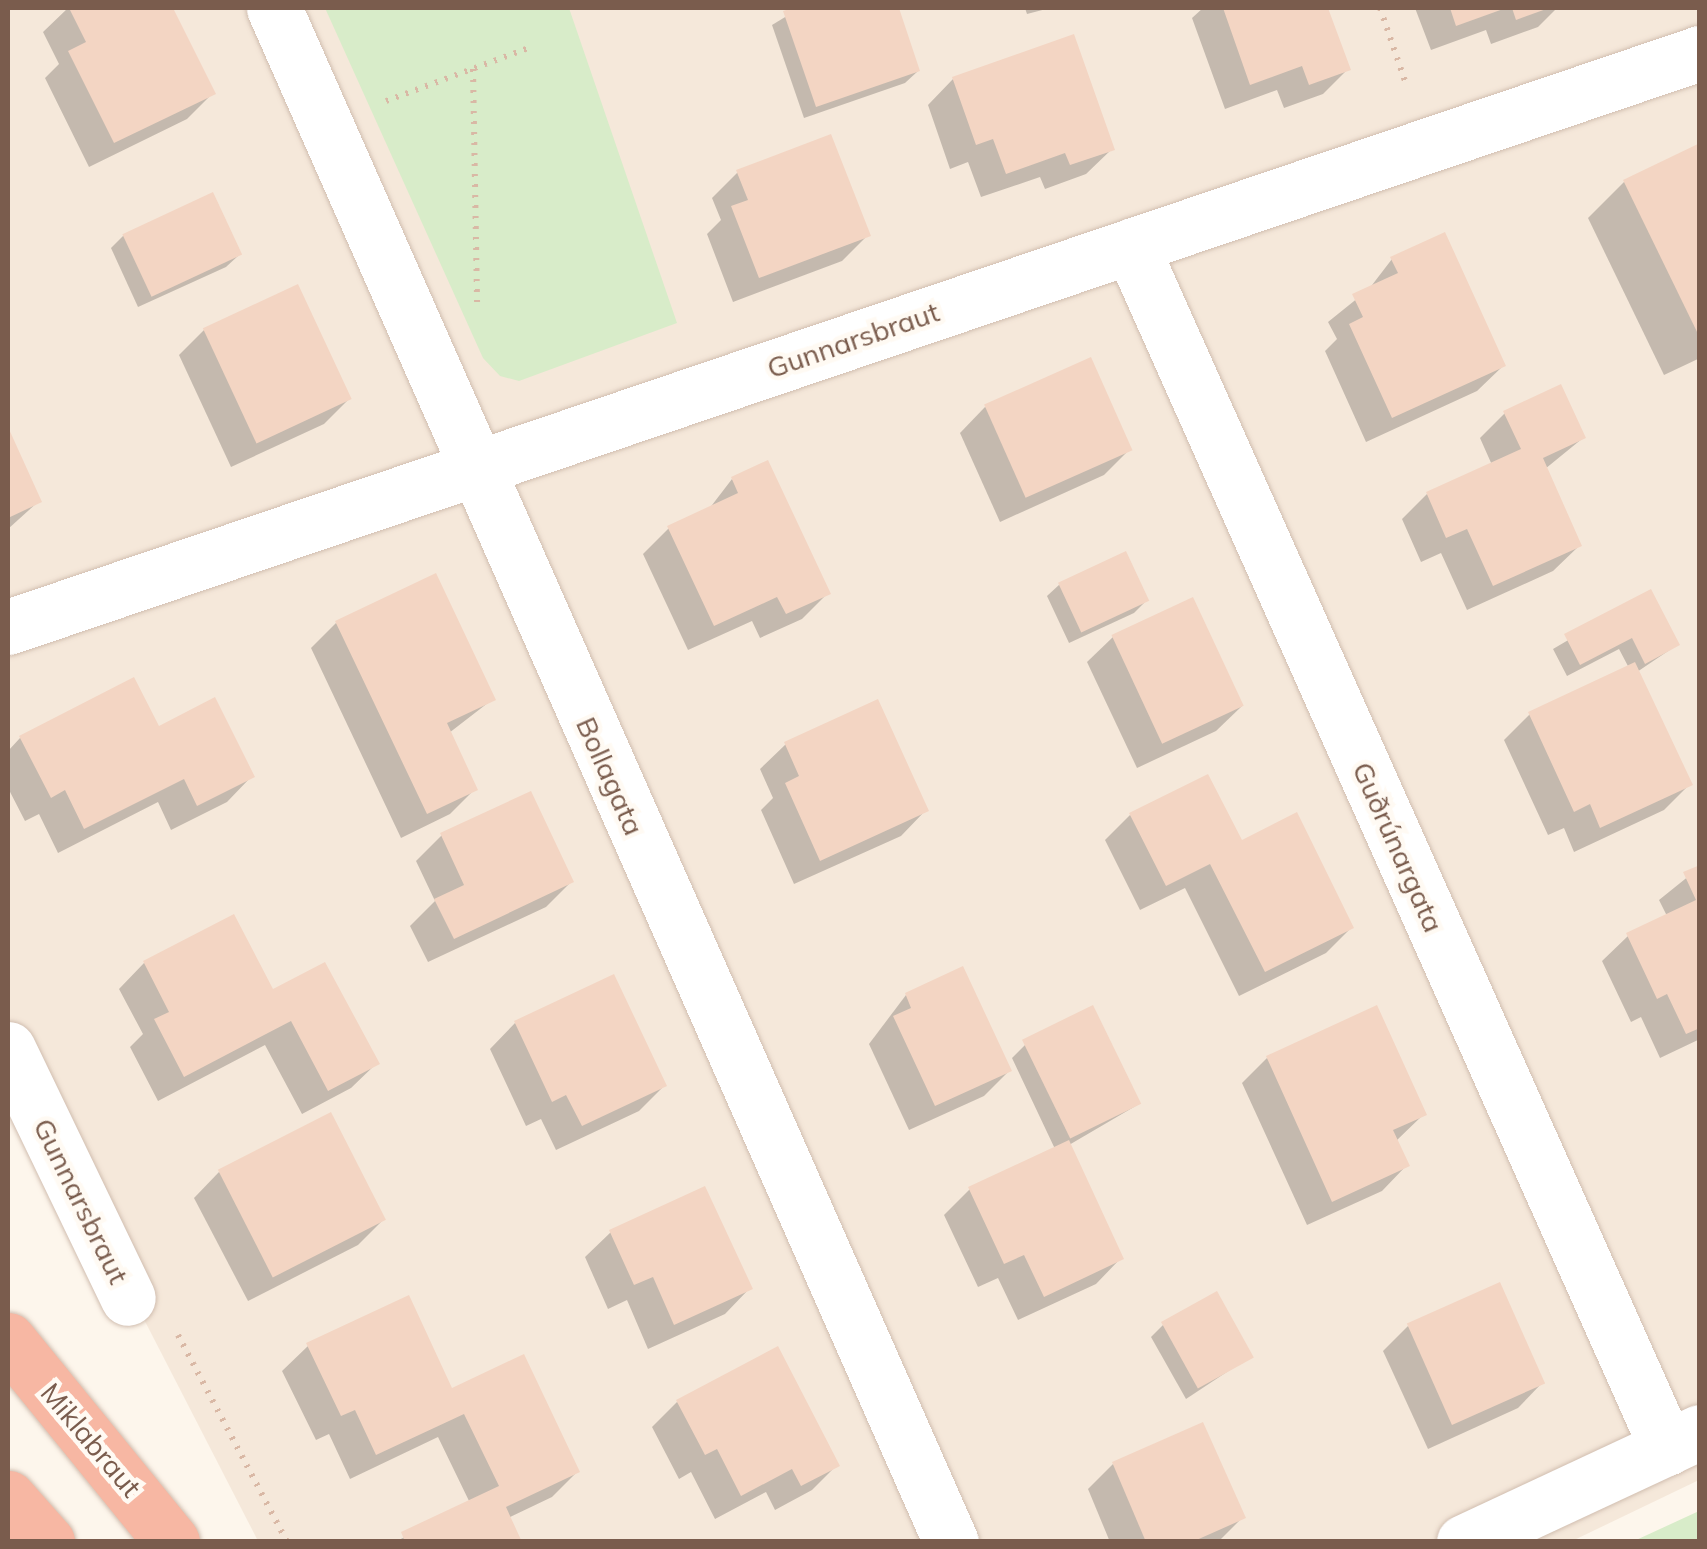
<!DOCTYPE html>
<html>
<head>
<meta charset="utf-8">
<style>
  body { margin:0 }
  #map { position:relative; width:1707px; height:1549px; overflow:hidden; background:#fdf6ec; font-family:Mulish,sans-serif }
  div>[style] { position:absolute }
  .residential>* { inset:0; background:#f5e8da }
  .green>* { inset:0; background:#d8ecc9 }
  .shadow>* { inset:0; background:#0003 }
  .building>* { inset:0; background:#f3d5c3; transform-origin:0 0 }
  .path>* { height:6px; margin-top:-3px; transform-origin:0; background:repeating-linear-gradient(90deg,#d9b8a5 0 2.5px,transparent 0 10.5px) }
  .roads { filter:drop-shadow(0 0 2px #d1beb0) drop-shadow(0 0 2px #d1beb0) }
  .minor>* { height:55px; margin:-27.5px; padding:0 27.5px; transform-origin:27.5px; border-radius:27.5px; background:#fff }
  .highway>* { height:55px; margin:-27.5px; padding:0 27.5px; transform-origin:27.5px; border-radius:27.5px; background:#f7b7a3 }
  span { translate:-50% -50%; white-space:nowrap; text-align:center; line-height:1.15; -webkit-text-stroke:9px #fffaf3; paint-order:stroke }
  .street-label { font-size:28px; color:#7a5c4d }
  .frame { position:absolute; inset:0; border:10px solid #7a5c4d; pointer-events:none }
</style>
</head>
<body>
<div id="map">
  <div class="residential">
    <i style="clip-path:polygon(8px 8px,1699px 8px,1699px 1480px,1570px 1542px,258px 1541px,8px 1055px)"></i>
  </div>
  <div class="green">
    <i style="clip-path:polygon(325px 8px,569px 8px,677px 323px,519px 381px,500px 376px,483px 358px)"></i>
    <i style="clip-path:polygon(1699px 1511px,1699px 1541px,1633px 1541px,1634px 1541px)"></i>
  </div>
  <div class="shadow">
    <i style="clip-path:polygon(68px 8px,170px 8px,213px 93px,187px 119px,89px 167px,45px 78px,59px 64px,43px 32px)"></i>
    <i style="clip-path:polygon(800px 8px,897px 8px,918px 71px,905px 83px,804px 118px,772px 25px)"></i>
    <i style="clip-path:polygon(1025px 8px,1050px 8px,1027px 14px)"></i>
    <i style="clip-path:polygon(1203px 8px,1325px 8px,1348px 69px,1323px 94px,1284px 108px,1277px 90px,1225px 109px,1192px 18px)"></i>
    <i style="clip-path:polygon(1415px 8px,1557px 8px,1538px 27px,1491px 44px,1486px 30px,1431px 50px)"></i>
    <i style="clip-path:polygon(953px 79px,1112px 149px,1086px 174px,1045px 189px,1040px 177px,981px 197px,968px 162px,950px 169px,928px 105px)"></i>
    <i style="clip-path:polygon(1700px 145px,1700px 358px,1664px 375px,1588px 218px,1624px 182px)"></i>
    <i style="clip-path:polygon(738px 172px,868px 235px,842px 261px,733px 302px,707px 234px,721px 220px,712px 198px)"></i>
    <i style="clip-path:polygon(124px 235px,239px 255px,226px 267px,138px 307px,111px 248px)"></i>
    <i style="clip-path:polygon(1392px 259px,1503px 366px,1477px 391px,1366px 442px,1325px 351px,1337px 339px,1328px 322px,1369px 289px)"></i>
    <i style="clip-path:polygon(204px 330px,349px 399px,324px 424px,231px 467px,179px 355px)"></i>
    <i style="clip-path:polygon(985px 407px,1129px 450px,1104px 475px,1000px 522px,960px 433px)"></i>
    <i style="clip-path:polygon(1505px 413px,1583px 438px,1545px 469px,1579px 546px,1553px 571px,1467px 610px,1441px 553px,1421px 562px,1402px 519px,1427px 494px,1492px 465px,1480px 438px)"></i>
    <i style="clip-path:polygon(8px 433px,39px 501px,8px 529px)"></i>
    <i style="clip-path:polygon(732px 479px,828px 593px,802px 619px,760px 638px,752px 621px,688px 650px,643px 554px,669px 528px,709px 509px)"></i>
    <i style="clip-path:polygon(1060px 584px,1146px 601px,1134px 613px,1069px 643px,1047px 596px)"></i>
    <i style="clip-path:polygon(1650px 592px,1677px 645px,1637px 672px,1690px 784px,1664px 810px,1574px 852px,1564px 828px,1548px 835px,1504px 740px,1530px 714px,1629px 668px,1619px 649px,1567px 676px,1553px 649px)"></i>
    <i style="clip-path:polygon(336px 623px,493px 699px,449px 733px,475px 789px,450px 814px,401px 838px,311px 648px)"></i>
    <i style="clip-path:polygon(1113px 637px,1242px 706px,1216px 731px,1137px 768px,1087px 662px)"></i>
    <i style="clip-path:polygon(158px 729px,252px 776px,227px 802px,171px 830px,158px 802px,58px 853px,39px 814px,25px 821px,8px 788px,8px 751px,20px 738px)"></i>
    <i style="clip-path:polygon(786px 744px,926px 810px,901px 836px,794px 884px,761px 810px,773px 798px,760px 769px)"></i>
    <i style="clip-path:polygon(1130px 815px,1240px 843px,1351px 928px,1326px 953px,1239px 996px,1185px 888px,1140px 910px,1105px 840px)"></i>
    <i style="clip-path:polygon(442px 835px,571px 882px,546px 907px,428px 962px,410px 926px,435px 901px,416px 861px)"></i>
    <i style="clip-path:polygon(1700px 867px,1700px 1039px,1660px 1058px,1641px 1017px,1631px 1022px,1602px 961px,1628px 936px,1667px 916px,1659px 900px)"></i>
    <i style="clip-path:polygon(144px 963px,272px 993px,377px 1063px,351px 1088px,302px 1114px,265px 1045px,158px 1101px,130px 1047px,143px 1034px,119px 989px)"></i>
    <i style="clip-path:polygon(906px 995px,1009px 1071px,984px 1096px,909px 1130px,869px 1044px)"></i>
    <i style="clip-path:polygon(515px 1023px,664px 1086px,639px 1111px,556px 1150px,541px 1119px,526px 1126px,490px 1049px)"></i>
    <i style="clip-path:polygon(1025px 1045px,1139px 1104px,1069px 1145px,1121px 1258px,1096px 1284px,1018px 1320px,998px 1278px,978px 1287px,944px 1215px,970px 1189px,1055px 1149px,1012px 1058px)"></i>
    <i style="clip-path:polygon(1267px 1058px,1424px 1114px,1396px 1141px,1407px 1165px,1382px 1191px,1307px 1225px,1242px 1083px)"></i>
    <i style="clip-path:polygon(219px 1172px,383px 1220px,358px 1245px,248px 1301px,194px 1198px)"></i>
    <i style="clip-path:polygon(611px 1232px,750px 1288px,725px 1314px,648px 1349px,627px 1300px,608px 1309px,585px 1257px)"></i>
    <i style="clip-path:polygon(1163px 1325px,1251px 1356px,1186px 1399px,1151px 1337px)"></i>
    <i style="clip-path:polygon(1408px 1326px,1543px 1382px,1518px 1408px,1428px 1449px,1383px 1351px)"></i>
    <i style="clip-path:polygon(308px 1346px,451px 1391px,577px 1472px,552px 1497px,508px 1518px,519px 1542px,395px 1542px,470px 1503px,438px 1437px,350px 1479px,329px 1434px,316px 1440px,282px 1371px)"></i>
    <i style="clip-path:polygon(677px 1402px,837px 1465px,812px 1490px,775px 1510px,766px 1492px,715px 1519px,691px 1472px,679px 1479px,652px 1427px)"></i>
    <i style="clip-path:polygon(1113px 1464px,1243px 1517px,1218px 1542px,1110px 1542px,1088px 1489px)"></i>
  </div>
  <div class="building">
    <i style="clip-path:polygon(69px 8px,173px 8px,216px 94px,114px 143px,68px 51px,86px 42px)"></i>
    <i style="clip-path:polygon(792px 8px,899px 8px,920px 71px,816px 107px,783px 11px)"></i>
    <i style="clip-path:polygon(1223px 8px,1328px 8px,1351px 70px,1309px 85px,1302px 66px,1250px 85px)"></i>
    <i style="clip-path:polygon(1450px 8px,1506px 8px,1456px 26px)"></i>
    <i style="clip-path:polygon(1512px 8px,1549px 8px,1516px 20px)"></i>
    <i style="clip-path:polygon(1074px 34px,1115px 150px,1070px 165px,1065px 153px,1006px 174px,993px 139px,976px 145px,952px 77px)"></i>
    <i style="clip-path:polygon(831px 134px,871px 236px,759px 278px,731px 206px,748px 200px,736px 170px)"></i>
    <i style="clip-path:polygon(1700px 143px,1700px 338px,1623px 180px)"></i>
    <i style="left:213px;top:192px;width:69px;height:100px;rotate:65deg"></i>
    <i style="clip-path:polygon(1445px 232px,1506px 366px,1392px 418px,1349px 324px,1363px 317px,1352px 294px,1398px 273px,1390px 257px)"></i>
    <i style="left:298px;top:284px;width:127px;height:105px;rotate:65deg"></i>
    <i style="left:1091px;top:357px;width:102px;height:117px;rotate:66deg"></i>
    <i style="clip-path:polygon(1561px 384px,1586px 438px,1543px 458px,1582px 546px,1493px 586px,1467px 529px,1446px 538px,1426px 492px,1521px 449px,1503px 411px)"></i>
    <i style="clip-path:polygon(8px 427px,42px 502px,8px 518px)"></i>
    <i style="clip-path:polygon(768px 460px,831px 594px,786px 614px,777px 597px,714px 626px,667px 526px,738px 493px,731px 477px)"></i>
    <i style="left:1126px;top:551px;width:55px;height:75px;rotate:65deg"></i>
    <i style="clip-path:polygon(436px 573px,496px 700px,447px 723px,478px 790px,427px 814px,335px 621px)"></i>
    <i style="clip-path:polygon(1651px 589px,1680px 645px,1645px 664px,1632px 638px,1580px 665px,1564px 634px)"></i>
    <i style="left:1193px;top:597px;width:120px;height:90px;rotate:65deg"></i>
    <i style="clip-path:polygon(1635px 662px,1693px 785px,1600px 828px,1590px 804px,1574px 812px,1528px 712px)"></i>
    <i style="clip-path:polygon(134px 677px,159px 726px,215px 697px,255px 777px,197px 806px,184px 779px,84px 829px,65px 790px,51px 798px,19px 736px)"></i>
    <i style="clip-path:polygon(878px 699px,929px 811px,820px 861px,785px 783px,799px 776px,784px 742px)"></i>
    <i style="clip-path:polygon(1208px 774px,1242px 840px,1297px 812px,1354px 928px,1265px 972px,1210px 864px,1166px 886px,1129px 813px)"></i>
    <i style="clip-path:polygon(531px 791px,574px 882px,454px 939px,434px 899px,464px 885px,440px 833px)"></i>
    <i style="clip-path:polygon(1700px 865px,1700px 1028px,1686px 1034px,1667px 994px,1657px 999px,1626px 933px,1696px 900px,1683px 872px)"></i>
    <i style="clip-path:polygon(234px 914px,273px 989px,325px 962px,380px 1064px,328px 1091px,291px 1021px,184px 1077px,154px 1019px,169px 1012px,143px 961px)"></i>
    <i style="clip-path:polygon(963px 966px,1012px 1071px,935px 1106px,893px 1016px,911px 1008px,905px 993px)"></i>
    <i style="clip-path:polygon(614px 974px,667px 1086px,582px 1126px,566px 1095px,552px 1102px,514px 1021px)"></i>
    <i style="left:1093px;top:1005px;width:110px;height:79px;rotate:64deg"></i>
    <i style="clip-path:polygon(1377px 1005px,1427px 1115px,1393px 1130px,1410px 1166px,1332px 1202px,1266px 1056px)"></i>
    <i style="left:331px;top:1112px;width:121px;height:127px;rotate:63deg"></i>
    <i style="clip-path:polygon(1069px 1140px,1124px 1259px,1044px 1297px,1024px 1255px,1004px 1264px,968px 1187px)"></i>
    <i style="clip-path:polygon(705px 1186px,753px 1289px,674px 1325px,653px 1277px,634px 1285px,609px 1230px)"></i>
    <i style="left:1500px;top:1282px;width:111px;height:102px;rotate:66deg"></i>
    <i style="left:1217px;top:1291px;width:76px;height:64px;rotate:61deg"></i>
    <i style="clip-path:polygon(409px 1295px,452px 1388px,524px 1354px,580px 1472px,506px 1507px,522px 1542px,405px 1542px,401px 1532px,499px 1486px,464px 1414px,376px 1455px,355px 1410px,341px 1416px,306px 1343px)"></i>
    <i style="clip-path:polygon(778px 1346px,840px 1466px,801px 1486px,792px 1469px,741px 1496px,717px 1449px,705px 1455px,676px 1400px)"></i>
    <i style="clip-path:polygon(1203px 1422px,1246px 1518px,1192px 1542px,1146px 1542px,1112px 1462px)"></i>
  </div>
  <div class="path">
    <i style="left:1380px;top:8px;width:83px;rotate:71.1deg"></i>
    <i style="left:473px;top:69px;width:233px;rotate:89deg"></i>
    <i style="left:386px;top:101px;width:155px;rotate:-20.4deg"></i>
    <i style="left:178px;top:1335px;width:234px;rotate:62.2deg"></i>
  </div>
  <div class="roads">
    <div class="minor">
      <i style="left:274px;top:8px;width:1677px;rotate:66.19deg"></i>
      <i style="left:1131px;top:246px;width:1316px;rotate:65.97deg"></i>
      <i style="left:8px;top:627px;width:1787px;rotate:-18.74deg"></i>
      <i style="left:8px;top:1049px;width:276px;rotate:64.3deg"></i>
      <i style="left:1464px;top:1542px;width:260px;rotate:-25deg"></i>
    </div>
    <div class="highway">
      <i style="left:8px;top:1340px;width:260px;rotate:50.9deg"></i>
      <i style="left:8px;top:1498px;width:59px;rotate:48.4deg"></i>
    </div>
  </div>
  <div class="street-label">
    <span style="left:853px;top:340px;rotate:-19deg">Gunnarsbraut</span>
    <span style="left:610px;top:776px;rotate:66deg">Bollagata</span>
    <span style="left:1398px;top:847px;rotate:66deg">Guðrúnargata</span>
    <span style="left:81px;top:1201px;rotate:64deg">Gunnarsbraut</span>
    <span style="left:91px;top:1440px;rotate:50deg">Miklabraut</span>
  </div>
  <div class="frame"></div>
</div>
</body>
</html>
